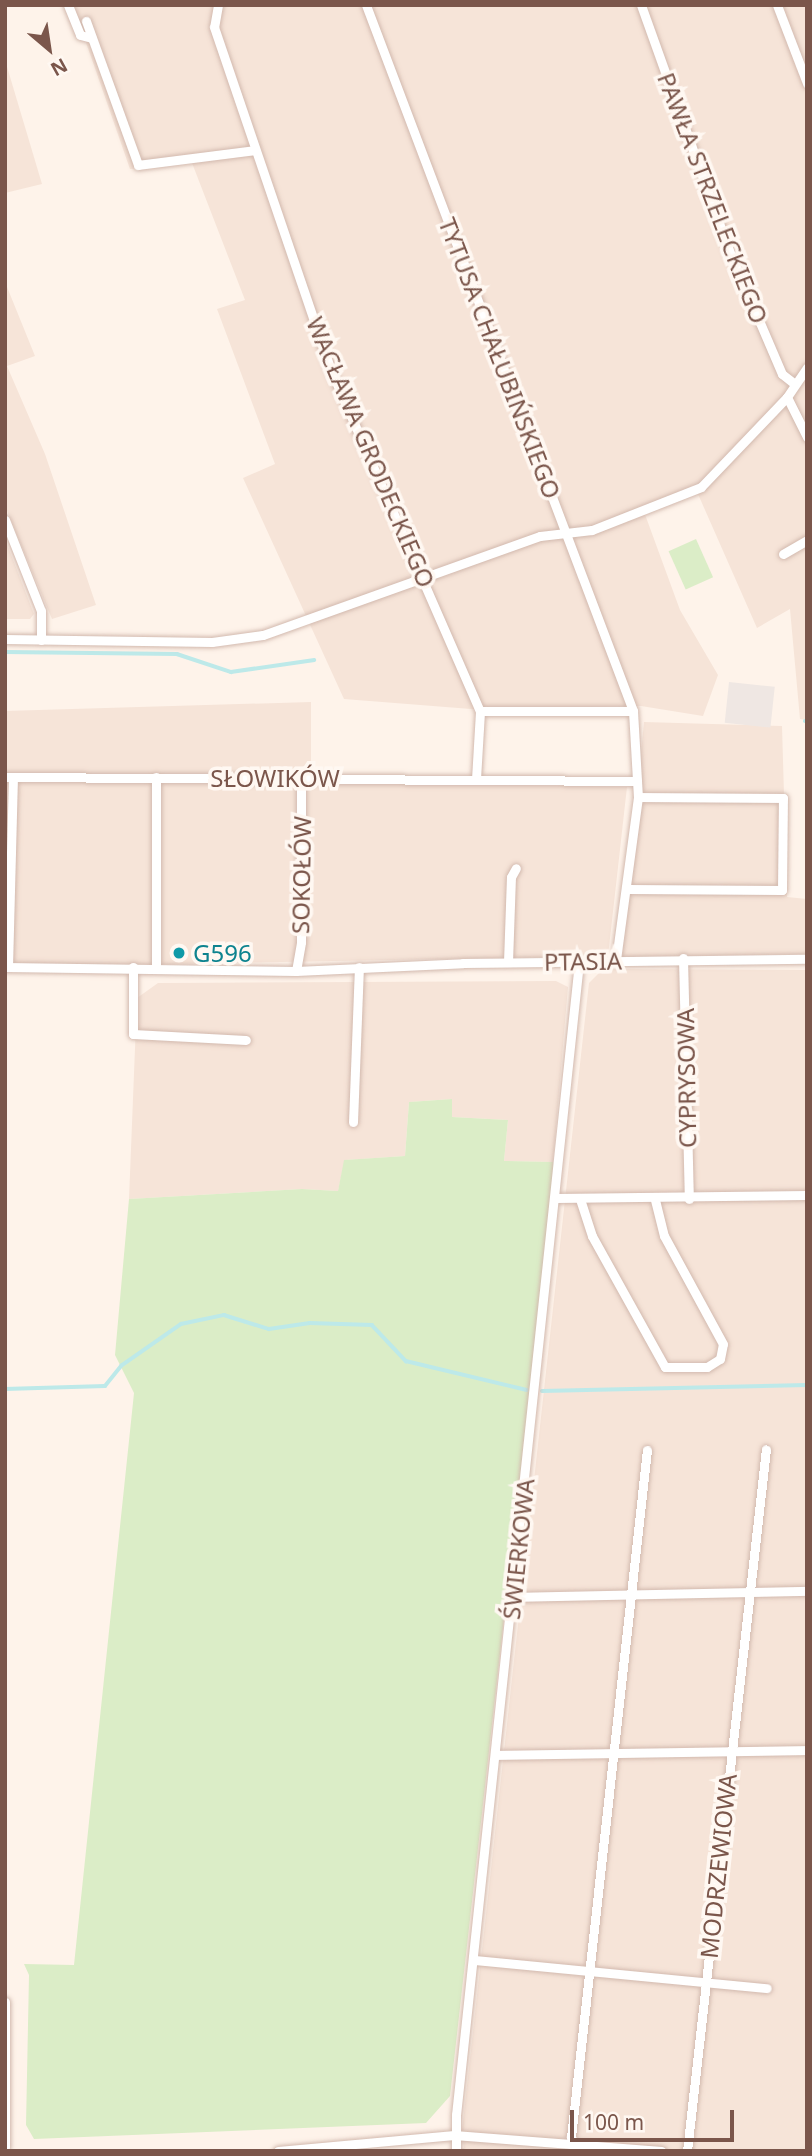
<!DOCTYPE html>
<html>
<head>
<meta charset="utf-8">
<style>
  body { margin:0 }
  #map { position:relative; width:812px; height:2156px; overflow:hidden; background:#fef3ea; font-family:"Noto Sans",sans-serif }
  div>[style] { position:absolute }
  .residential>* { inset:0; background:#f6e4d8 }
  .industrial>* { inset:0; background:#efe7e3; transform-origin:0 0 }
  .green>* { inset:0; background:#dbedc7; transform-origin:0 0 }
  .stream>* { height:3.5px; margin:-1.75px; padding:0 1.75px; transform-origin:1.75px; border-radius:1.75px; background:#bde9e9 }
  .roads { filter:drop-shadow(0 0 2px #d2b9ae) drop-shadow(0 0 2px #d2b9ae) }
  .street>* { height:9px; margin:-4.5px; padding:0 4.5px; transform-origin:4.5px; border-radius:4.5px; background:#fff }
  .dots>* { width:19px; height:19px; translate:-50% -50%; box-sizing:border-box; border:4px solid #fff8f2; border-radius:50% }
  span { translate:-50% -50%; white-space:nowrap; text-align:center; line-height:1.15; -webkit-text-stroke:7px #fff8f2; paint-order:stroke }
  .street-label { font-size:24px; color:#7b564b }
  .culture-label { font-size:24px; color:#0d838f }
  .left { translate:0 -50%; text-align:left }
  .frame { position:absolute; inset:0; border:7px solid #7b564b; pointer-events:none }
  .north { position:absolute; left:14px; top:14px; width:70px; height:70px; -webkit-text-stroke:5px #fff8f2; paint-order:stroke; rotate:151deg; font-size:19px; font-weight:700; line-height:28px; text-align:center; color:#7b564b }
  .north::after { content:''; display:block; margin:auto; width:24px; height:32px; background:#7b564b; clip-path:polygon(50% 0,100% 100%,50% 72%,0 100%) }
  .scale { position:absolute; left:570px; top:2110px; width:164px; height:32px; box-sizing:border-box; border:4px solid #7b564b; border-top:0; padding-left:9px; font-size:21px; line-height:24px; white-space:nowrap; color:#7b564b; -webkit-text-stroke:5px #fff8f2; paint-order:stroke }
</style>
</head>
<body>
<div id="map">
  <div class="residential">
    <i style="clip-path:polygon(73px 5px,807px 5px,807px 720px,800px 719px,790px 609px,757px 628px,694px 485px,643px 509px,680px 610px,718px 675px,703px 716px,641px 706px,471px 709px,344px 699px,243px 478px,275px 464px,217px 309px,245px 300px,192px 163px,130px 169px)"></i>
    <i style="clip-path:polygon(5px 60px,42px 184px,5px 193px)"></i>
    <i style="clip-path:polygon(5px 282px,35px 356px,7px 366px,45px 454px,96px 605px,52px 619px,5px 506px)"></i>
    <i style="clip-path:polygon(5px 539px,34px 614px,30px 619px,5px 619px)"></i>
    <i style="clip-path:polygon(311px 702px,311px 782px,627px 787px,608px 956px,5px 967px,5px 711px)"></i>
    <i style="clip-path:polygon(644px 722px,782px 726px,787px 897px,807px 899px,807px 954px,622px 957px)"></i>
    <i style="clip-path:polygon(603px 969px,807px 970px,807px 2151px,390px 2151px,464px 2148px,462px 2131px,589px 983px)"></i>
    <i style="clip-path:polygon(556px 981px,568px 987px,553px 1162px,504px 1161px,508px 1120px,452px 1117px,452px 1099px,409px 1102px,405px 1156px,345px 1160px,338px 1191px,302px 1189px,129px 1199px,137px 998px,158px 983px)"></i>
  </div>
  <div class="industrial">
    <i style="left:729px;top:682px;width:46px;height:41px;rotate:6deg"></i>
  </div>
  <div class="green">
    <i style="left:696px;top:539px;width:42px;height:30px;rotate:66deg"></i>
    <i style="clip-path:polygon(452px 1099px,452px 1117px,508px 1120px,504px 1161px,553px 1162px,555px 1167px,450px 2096px,426px 2123px,34px 2139px,26px 2125px,29px 1975px,24px 1964px,74px 1965px,134px 1393px,115px 1355px,129px 1199px,302px 1189px,338px 1191px,344px 1160px,405px 1156px,409px 1102px)"></i>
  </div>
  <div class="stream">
    <i style="left:5px;top:652px;width:172px;rotate:0.7deg"></i>
    <i style="left:177px;top:654px;width:57px;rotate:18.4deg"></i>
    <i style="left:231px;top:672px;width:84px;rotate:-8.2deg"></i>
    <i style="left:805px;top:721px;width:2px"></i>
    <i style="left:5px;top:1389px;width:100px;rotate:-1.7deg"></i>
    <i style="left:105px;top:1386px;width:26px;rotate:-51deg"></i>
    <i style="left:121px;top:1366px;width:73px;rotate:-35deg"></i>
    <i style="left:181px;top:1324px;width:44px;rotate:-11.8deg"></i>
    <i style="left:224px;top:1315px;width:47px;rotate:17.3deg"></i>
    <i style="left:269px;top:1329px;width:41px;rotate:-8.3deg"></i>
    <i style="left:310px;top:1323px;width:62px;rotate:1.8deg"></i>
    <i style="left:372px;top:1325px;width:50px;rotate:46.6deg"></i>
    <i style="left:406px;top:1361px;width:124px;rotate:13.5deg"></i>
    <i style="left:542px;top:1391px;width:265px;rotate:-1.3deg"></i>
  </div>
  <div class="roads">
    <div class="street">
      <i style="left:68px;top:5px;width:32px;rotate:68deg"></i>
      <i style="left:80px;top:35px;width:12px;rotate:14deg"></i>
      <i style="left:218px;top:5px;width:22px;rotate:100deg"></i>
      <i style="left:214px;top:27px;width:360px;rotate:71.2deg"></i>
      <i style="left:330px;top:368px;width:374px;rotate:66.4deg"></i>
      <i style="left:366px;top:5px;width:755px;rotate:69.28deg"></i>
      <i style="left:633px;top:711px;width:86px;rotate:86.7deg"></i>
      <i style="left:638px;top:797px;width:164px;rotate:97.7deg"></i>
      <i style="left:641px;top:5px;width:258px;rotate:70.3deg"></i>
      <i style="left:728px;top:248px;width:137px;rotate:66.8deg"></i>
      <i style="left:782px;top:374px;width:16px;rotate:38deg"></i>
      <i style="left:777px;top:5px;width:84px;rotate:69deg"></i>
      <i style="left:86px;top:21px;width:153px;rotate:70.1deg"></i>
      <i style="left:138px;top:165px;width:118px;rotate:-7.3deg"></i>
      <i style="left:787px;top:397px;width:45px;rotate:63.4deg"></i>
      <i style="left:5px;top:520px;width:98px;rotate:68.4deg"></i>
      <i style="left:41px;top:611px;width:29px;rotate:90deg"></i>
      <i style="left:783px;top:554px;width:28px;rotate:-30deg"></i>
      <i style="left:5px;top:639px;width:207px;rotate:0.8deg"></i>
      <i style="left:212px;top:642px;width:51px;rotate:-7.8deg"></i>
      <i style="left:263px;top:635px;width:294px;rotate:-19.7deg"></i>
      <i style="left:540px;top:536px;width:52px;rotate:-6.6deg"></i>
      <i style="left:592px;top:530px;width:117px;rotate:-21.5deg"></i>
      <i style="left:701px;top:487px;width:124px;rotate:-46.3deg"></i>
      <i style="left:787px;top:397px;width:36px;rotate:-56deg"></i>
      <i style="left:480px;top:711px;width:153px"></i>
      <i style="left:5px;top:777px;width:632px;rotate:0.36deg"></i>
      <i style="left:476px;top:779px;width:68px;rotate:-86.6deg"></i>
      <i style="left:627px;top:889px;width:155px;rotate:0.4deg"></i>
      <i style="left:782px;top:890px;width:92px;rotate:-89.4deg"></i>
      <i style="left:783px;top:798px;width:145px;rotate:-179.6deg"></i>
      <i style="left:683px;top:958px;width:241px;rotate:88.6deg"></i>
      <i style="left:508px;top:962px;width:85px;rotate:-88deg"></i>
      <i style="left:511px;top:877px;width:10px;rotate:-61deg"></i>
      <i style="left:5px;top:967px;width:291px;rotate:0.8deg"></i>
      <i style="left:296px;top:971px;width:167px;rotate:-2.7deg"></i>
      <i style="left:463px;top:963px;width:344px;rotate:-0.7deg"></i>
      <i style="left:8px;top:967px;width:190px;rotate:-88.5deg"></i>
      <i style="left:133px;top:967px;width:67px;rotate:90deg"></i>
      <i style="left:133px;top:1034px;width:113px;rotate:3deg"></i>
      <i style="left:156px;top:967px;width:190px;rotate:-90deg"></i>
      <i style="left:296px;top:971px;width:29px;rotate:-80deg"></i>
      <i style="left:301px;top:942px;width:164px;rotate:-90deg"></i>
      <i style="left:353px;top:1122px;width:155px;rotate:-87.8deg"></i>
      <i style="left:556px;top:1198px;width:251px;rotate:-0.7deg"></i>
      <i style="left:580px;top:1199px;width:39px;rotate:72deg"></i>
      <i style="left:592px;top:1236px;width:150px;rotate:60.9deg"></i>
      <i style="left:665px;top:1367px;width:42px"></i>
      <i style="left:707px;top:1367px;width:15px;rotate:-32deg"></i>
      <i style="left:720px;top:1359px;width:15px;rotate:-79deg"></i>
      <i style="left:723px;top:1344px;width:123px;rotate:-118.6deg"></i>
      <i style="left:664px;top:1236px;width:38px;rotate:-104deg"></i>
      <i style="left:514px;top:1597px;width:293px;rotate:-1.2deg"></i>
      <i style="left:496px;top:1755px;width:311px;rotate:-0.9deg"></i>
      <i style="left:474px;top:1960px;width:294px;rotate:5.5deg"></i>
      <i style="left:5px;top:2002px;width:145px;rotate:90deg"></i>
      <i style="left:278px;top:2151px;width:177px;rotate:-5.2deg"></i>
      <i style="left:454px;top:2135px;width:208px;rotate:4.4deg"></i>
      <i style="left:456px;top:2151px;width:36px;rotate:-90deg"></i>
      <i style="left:456px;top:2115px;width:1160px;rotate:-83.91deg"></i>
      <i style="left:578px;top:2151px;width:16px;rotate:-117deg"></i>
      <i style="left:571px;top:2137px;width:691px;rotate:-83.69deg"></i>
      <i style="left:687px;top:2151px;width:706px;rotate:-83.58deg"></i>
    </div>
  </div>
  <div class="dots">
    <i style="left:179px;top:953px;background:#0f9aa8"></i>
  </div>
  <div class="street-label">
    <span style="left:713px;top:198px;rotate:69deg">PAWŁA STRZELECKIEGO</span>
    <span style="left:500px;top:358px;rotate:69deg">TYTUSA CHAŁUBIŃSKIEGO</span>
    <span style="left:371px;top:452px;rotate:67deg">WACŁAWA GRODECKIEGO</span>
    <span style="left:275px;top:778px">SŁOWIKÓW</span>
    <span style="left:301px;top:875px;rotate:-89deg">SOKOŁÓW</span>
    <span style="left:583px;top:961px;rotate:-1deg">PTASIA</span>
    <span style="left:686px;top:1078px;rotate:-91deg">CYPRYSOWA</span>
    <span style="left:518px;top:1549px;rotate:-84deg">ŚWIERKOWA</span>
    <span style="left:718px;top:1866px;rotate:-84deg">MODRZEWIOWA</span>
  </div>
  <div class="culture-label">
    <span class="left" style="left:193px;top:953px">G596</span>
  </div>
  <div class="frame"></div>
  <div class="north">N</div>
  <div class="scale">100 m</div>
</div>
</body>
</html>
